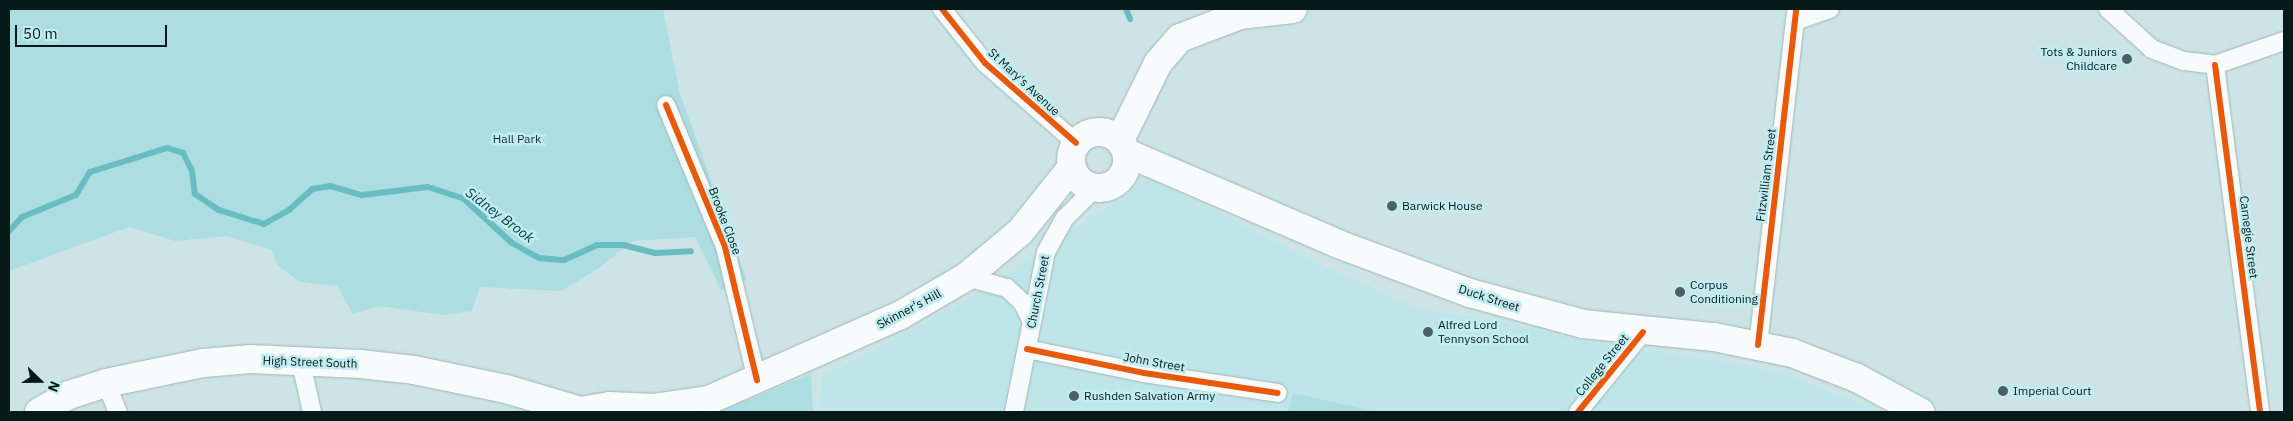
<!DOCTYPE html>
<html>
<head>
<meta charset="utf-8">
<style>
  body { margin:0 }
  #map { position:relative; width:2293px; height:421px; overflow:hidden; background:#cce4e6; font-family:"IBM Plex Sans",sans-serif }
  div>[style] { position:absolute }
  .built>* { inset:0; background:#bee6e9 }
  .green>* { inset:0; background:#acdee1 }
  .stream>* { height:6px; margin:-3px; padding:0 3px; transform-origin:3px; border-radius:3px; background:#69bdc2 }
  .roads { filter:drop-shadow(0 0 1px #a2b5b7) drop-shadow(0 0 1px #a2b5b7) }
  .minor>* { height:18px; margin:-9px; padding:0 9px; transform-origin:9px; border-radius:9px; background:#f7fbfb }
  .primary>* { height:28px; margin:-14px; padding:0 14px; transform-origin:14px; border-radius:14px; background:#f7fbfb }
  .primary>.ring { margin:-14px; padding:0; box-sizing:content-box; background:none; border:28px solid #f7fbfb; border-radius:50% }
  .cycleway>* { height:6px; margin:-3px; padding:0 3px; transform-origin:3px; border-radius:3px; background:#e8590c }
  .dots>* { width:14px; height:14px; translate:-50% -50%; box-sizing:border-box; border:2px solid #c1edf0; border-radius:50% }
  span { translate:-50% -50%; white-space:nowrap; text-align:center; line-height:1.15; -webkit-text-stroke:5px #c1edf0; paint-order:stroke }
  .poi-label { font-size:12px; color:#08191a }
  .right { translate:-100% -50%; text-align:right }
  .left { translate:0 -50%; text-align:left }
  .street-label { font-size:12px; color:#08191a }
  .park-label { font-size:12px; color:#192d2e }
  .water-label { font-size:14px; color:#03383b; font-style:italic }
  .frame { position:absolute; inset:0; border:10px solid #08191a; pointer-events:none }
  .north { position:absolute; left:15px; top:356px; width:50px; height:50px; -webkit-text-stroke:4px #c1edf0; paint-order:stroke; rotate:112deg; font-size:14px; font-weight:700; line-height:20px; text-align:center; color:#08191a }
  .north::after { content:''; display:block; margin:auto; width:18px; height:22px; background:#08191a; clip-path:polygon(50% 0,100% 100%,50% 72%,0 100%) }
  .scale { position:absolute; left:15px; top:25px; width:152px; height:22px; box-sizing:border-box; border:2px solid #08191a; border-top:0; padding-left:6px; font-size:15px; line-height:18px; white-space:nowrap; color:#08191a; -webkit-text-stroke:4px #c1edf0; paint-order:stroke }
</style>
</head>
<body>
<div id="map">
  <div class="built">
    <i style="clip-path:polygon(1150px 178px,1323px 266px,1419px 309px,1513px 324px,1584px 341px,1742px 364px,1788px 375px,1879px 412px,818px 412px,822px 377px,969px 299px)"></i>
  </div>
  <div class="green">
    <i style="clip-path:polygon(9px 9px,663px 9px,680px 94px,747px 280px,721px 290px,695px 237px,633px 241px,596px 270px,561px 291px,480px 287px,472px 311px,443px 315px,379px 306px,353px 314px,337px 286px,300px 282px,278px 266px,271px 250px,227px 236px,175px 241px,129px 227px,9px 271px)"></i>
    <i style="clip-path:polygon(811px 374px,813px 412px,716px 412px,753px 398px)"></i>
    <i style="clip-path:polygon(1293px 393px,1377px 412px,1288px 412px)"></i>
  </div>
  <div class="stream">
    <i style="left:1126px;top:9px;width:11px;rotate:68deg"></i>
    <i style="left:9px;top:231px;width:19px;rotate:-47deg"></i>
    <i style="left:22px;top:217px;width:58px;rotate:-22.2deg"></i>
    <i style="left:76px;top:195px;width:27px;rotate:-59deg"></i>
    <i style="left:90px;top:172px;width:81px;rotate:-17.3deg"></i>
    <i style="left:167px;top:148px;width:17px;rotate:17deg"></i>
    <i style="left:183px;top:153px;width:20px;rotate:63deg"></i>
    <i style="left:192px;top:171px;width:23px;rotate:83deg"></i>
    <i style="left:195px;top:194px;width:29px;rotate:34deg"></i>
    <i style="left:219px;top:210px;width:47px;rotate:17.3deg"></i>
    <i style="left:264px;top:224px;width:29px;rotate:-29deg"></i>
    <i style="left:289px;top:210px;width:31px;rotate:-42deg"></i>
    <i style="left:312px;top:189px;width:18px;rotate:-9deg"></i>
    <i style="left:330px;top:186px;width:33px;rotate:16deg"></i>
    <i style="left:362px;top:195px;width:66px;rotate:-6.9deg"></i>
    <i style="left:428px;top:187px;width:38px;rotate:18deg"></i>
    <i style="left:464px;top:199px;width:65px;rotate:42.5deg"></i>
    <i style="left:512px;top:243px;width:31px;rotate:29deg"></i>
    <i style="left:539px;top:258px;width:25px;rotate:5deg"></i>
    <i style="left:564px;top:260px;width:36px;rotate:-24deg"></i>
    <i style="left:597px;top:245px;width:26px"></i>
    <i style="left:623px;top:245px;width:34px;rotate:14deg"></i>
    <i style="left:656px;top:253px;width:35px;rotate:-3deg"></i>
  </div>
  <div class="roads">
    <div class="minor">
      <i style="left:942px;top:9px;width:69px;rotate:51.5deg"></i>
      <i style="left:985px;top:63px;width:121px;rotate:41.3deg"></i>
      <i style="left:2108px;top:9px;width:59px;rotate:42.3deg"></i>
      <i style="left:2152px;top:49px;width:34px;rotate:21deg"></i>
      <i style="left:2184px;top:61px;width:31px;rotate:7deg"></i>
      <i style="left:2215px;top:65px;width:73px;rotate:-19.2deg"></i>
      <i style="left:1795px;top:21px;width:37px;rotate:-19deg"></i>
      <i style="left:2215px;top:65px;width:350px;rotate:82.6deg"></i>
      <i style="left:666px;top:105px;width:154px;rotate:67.4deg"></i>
      <i style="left:725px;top:247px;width:137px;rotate:76.5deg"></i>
      <i style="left:966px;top:277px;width:42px;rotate:15deg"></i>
      <i style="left:1007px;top:288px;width:21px;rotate:43deg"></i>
      <i style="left:1022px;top:302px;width:22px;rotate:63deg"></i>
      <i style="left:1758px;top:345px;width:338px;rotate:-83.5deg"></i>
      <i style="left:1027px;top:349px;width:119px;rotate:11.6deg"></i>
      <i style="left:1144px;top:373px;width:135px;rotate:8.5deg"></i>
      <i style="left:304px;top:360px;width:12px;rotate:95deg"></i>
      <i style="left:303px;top:372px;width:41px;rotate:77.3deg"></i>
      <i style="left:106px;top:383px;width:31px;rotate:68deg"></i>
      <i style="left:1014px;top:412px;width:163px;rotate:-78.7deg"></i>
      <i style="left:1046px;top:252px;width:39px;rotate:-61deg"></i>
      <i style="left:1065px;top:218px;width:42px;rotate:-45deg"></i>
      <i style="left:1578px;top:412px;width:103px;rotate:-50.9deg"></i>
    </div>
    <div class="primary">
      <i class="ring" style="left:1071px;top:132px;width:28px;height:28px"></i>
      <i style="left:1120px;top:140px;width:86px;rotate:-63.7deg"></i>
      <i style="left:1158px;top:63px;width:33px;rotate:-49deg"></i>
      <i style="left:1180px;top:38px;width:64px;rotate:-21deg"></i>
      <i style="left:1240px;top:15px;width:53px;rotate:-6.5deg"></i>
      <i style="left:1127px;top:153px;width:230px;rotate:23.3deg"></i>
      <i style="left:1338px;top:244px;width:141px;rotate:20.4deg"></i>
      <i style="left:1470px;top:293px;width:117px;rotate:15.3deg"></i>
      <i style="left:1583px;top:324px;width:132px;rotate:5.7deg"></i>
      <i style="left:1714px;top:337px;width:80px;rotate:11.6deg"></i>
      <i style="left:1792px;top:353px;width:70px;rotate:21deg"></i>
      <i style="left:1857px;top:378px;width:72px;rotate:28.4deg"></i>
      <i style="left:581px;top:411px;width:29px;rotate:-10deg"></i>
      <i style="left:610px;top:406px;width:43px;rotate:2.7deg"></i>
      <i style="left:653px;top:408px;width:57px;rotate:-8.1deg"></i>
      <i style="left:709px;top:400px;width:208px;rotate:-23.9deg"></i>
      <i style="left:899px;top:316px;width:78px;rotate:-30.2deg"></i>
      <i style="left:966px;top:277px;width:70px;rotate:-39.8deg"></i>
      <i style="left:1020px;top:232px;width:83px;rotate:-51.3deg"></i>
      <i style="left:39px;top:412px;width:34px;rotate:-30deg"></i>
      <i style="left:69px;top:395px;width:39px;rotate:-18deg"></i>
      <i style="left:106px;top:383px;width:99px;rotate:-11.7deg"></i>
      <i style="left:203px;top:363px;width:48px;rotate:-4.8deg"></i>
      <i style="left:251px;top:359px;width:109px;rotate:2.6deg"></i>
      <i style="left:360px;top:364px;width:54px;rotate:6.3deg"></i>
      <i style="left:414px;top:370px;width:94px;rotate:11.7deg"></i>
      <i style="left:506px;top:389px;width:81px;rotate:16.4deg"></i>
    </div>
  </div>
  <div class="cycleway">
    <i style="left:942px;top:9px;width:69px;rotate:51.5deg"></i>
    <i style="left:985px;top:63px;width:121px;rotate:41.3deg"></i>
    <i style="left:2215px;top:65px;width:350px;rotate:82.6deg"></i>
    <i style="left:666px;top:105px;width:154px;rotate:67.4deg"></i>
    <i style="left:725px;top:247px;width:137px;rotate:76.5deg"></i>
    <i style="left:1758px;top:345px;width:338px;rotate:-83.5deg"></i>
    <i style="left:1027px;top:349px;width:119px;rotate:11.6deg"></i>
    <i style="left:1144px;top:373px;width:135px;rotate:8.5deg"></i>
    <i style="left:1578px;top:412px;width:103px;rotate:-50.9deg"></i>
  </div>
  <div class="dots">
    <i style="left:2127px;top:59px;background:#4d6061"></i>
    <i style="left:1392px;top:206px;background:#4d6061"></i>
    <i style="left:1680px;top:292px;background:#4d6061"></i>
    <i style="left:1428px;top:332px;background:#4d6061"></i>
    <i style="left:2003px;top:391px;background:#4d6061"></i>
    <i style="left:1074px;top:396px;background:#4d6061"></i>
  </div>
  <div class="poi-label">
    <span class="right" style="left:2117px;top:59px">Tots &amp; Juniors<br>Childcare</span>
    <span class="left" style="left:1402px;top:206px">Barwick House</span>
    <span class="left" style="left:1690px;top:292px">Corpus<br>Conditioning</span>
    <span class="left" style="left:1438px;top:332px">Alfred Lord<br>Tennyson School</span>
    <span class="left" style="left:2013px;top:391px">Imperial Court</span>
    <span class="left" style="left:1084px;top:396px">Rushden Salvation Army</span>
  </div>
  <div class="street-label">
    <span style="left:1024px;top:82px;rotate:43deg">St Mary's Avenue</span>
    <span style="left:1766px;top:175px;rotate:-83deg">Fitzwilliam Street</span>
    <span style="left:725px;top:221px;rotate:69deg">Brooke Close</span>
    <span style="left:2249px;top:237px;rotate:83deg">Carnegie Street</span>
    <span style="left:1038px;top:292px;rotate:-79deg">Church Street</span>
    <span style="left:1489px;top:298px;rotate:18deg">Duck Street</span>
    <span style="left:909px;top:309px;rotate:-28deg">Skinner's Hill</span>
    <span style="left:310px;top:362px;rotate:2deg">High Street South</span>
    <span style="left:1154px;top:362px;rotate:10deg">John Street</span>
    <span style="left:1602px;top:365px;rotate:-51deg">College Street</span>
  </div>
  <div class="park-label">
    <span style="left:517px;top:139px">Hall Park</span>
  </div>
  <div class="water-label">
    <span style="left:500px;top:215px;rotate:37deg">Sidney Brook</span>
  </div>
  <div class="frame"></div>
  <div class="north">N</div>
  <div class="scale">50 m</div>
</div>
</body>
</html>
